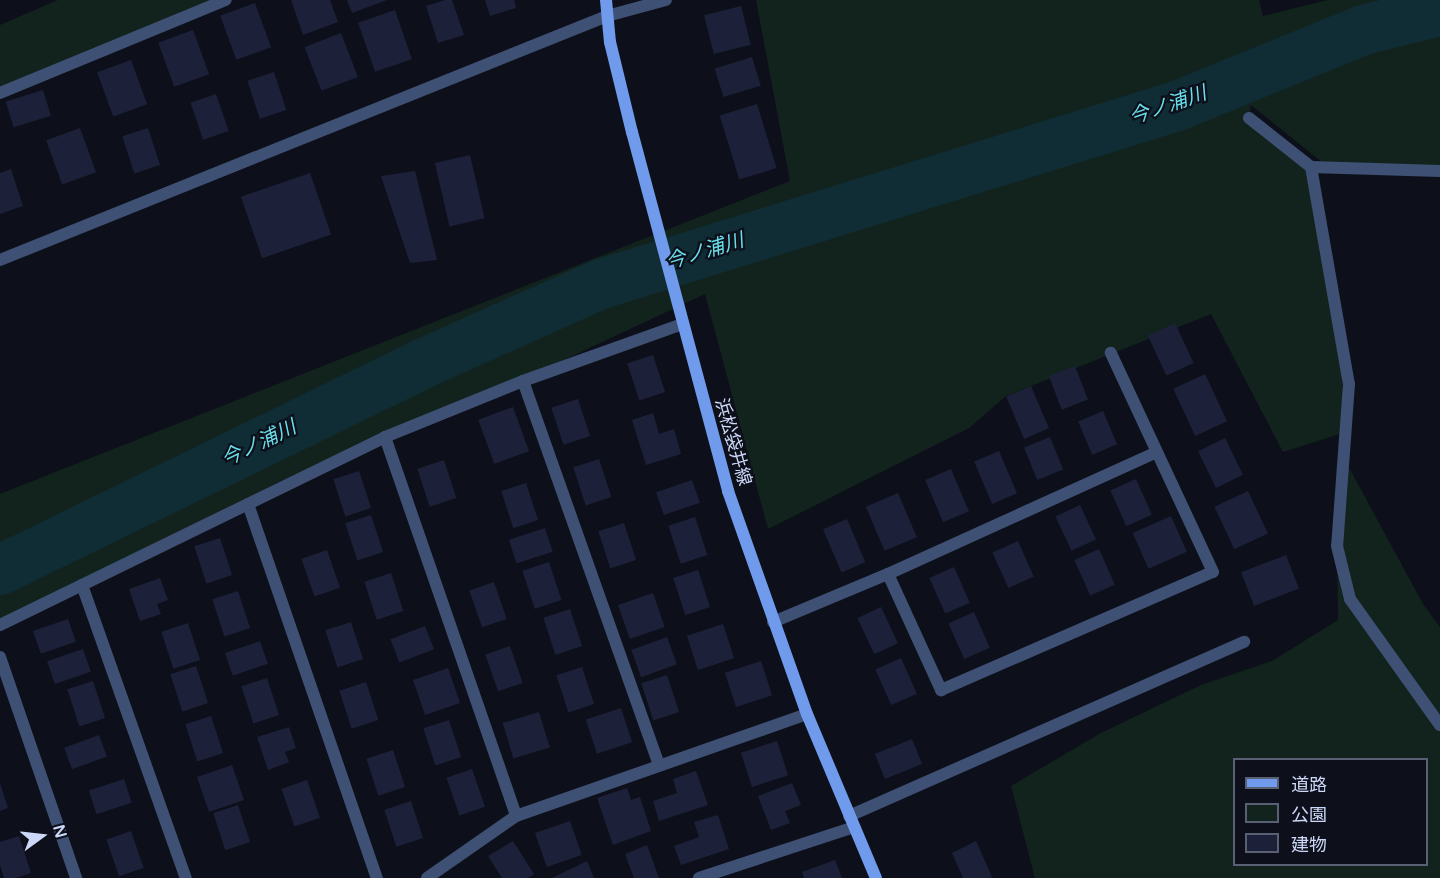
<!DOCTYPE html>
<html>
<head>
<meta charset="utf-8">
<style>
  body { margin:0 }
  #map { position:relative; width:1440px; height:878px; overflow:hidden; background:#0d101a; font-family:"Varela Round","Noto Sans JP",sans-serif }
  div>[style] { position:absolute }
  .green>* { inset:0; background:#11231c }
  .river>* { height:50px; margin:-25px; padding:0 25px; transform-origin:25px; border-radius:25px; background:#102d36 }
  .building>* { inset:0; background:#1c2038; transform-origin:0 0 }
  .service>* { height:12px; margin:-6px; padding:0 6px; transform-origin:6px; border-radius:6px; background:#3e5073 }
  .minor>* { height:12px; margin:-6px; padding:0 6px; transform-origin:6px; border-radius:6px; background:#3e5073 }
  .tertiary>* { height:12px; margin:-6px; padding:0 6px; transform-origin:6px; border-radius:6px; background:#3e5073 }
  .secondary>* { height:12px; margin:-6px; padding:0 6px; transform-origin:6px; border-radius:6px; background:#709bec }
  span { translate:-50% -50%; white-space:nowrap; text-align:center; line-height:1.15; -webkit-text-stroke:4.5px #0d101a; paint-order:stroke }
  .street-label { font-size:18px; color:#cdd8f8 }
  .water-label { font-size:20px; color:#68dfeb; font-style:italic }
  .legend { position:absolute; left:1233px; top:758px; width:195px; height:108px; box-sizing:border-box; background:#0d101a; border:2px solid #5a6073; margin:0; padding:8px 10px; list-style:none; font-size:18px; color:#cdd8f8 }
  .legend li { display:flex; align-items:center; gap:12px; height:30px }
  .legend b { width:30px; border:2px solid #5a6073 }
  .north { position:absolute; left:12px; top:806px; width:60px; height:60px; -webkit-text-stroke:4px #0d101a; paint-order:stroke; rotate:75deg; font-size:16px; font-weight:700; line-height:24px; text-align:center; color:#cdd8f8 }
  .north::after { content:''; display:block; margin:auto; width:21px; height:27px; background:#cdd8f8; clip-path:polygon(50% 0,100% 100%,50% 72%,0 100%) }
</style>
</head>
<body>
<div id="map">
  <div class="green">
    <i style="clip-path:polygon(58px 0,213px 0,0 90px,0 25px)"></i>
    <i style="clip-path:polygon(756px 0,1259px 0,1263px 16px,1328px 0,1440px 0,1440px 171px,1328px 167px,1251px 105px,1249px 118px,1311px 167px,1336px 307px,1346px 432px,1283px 452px,1211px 314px,1006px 396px,969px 428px,768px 529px,705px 294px,0 623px,0 494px,790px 181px)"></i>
    <i style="clip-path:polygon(evenodd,1346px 462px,1423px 604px,1440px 627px,1440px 878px,1035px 878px,1011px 786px,1101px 733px,1201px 685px,1272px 661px,1338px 620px,1337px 546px,1346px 462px,1234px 760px,1426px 760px,1426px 864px,1234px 864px,1234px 760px)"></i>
  </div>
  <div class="river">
    <i style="left:0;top:570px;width:470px;rotate:-26deg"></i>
    <i style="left:422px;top:364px;width:196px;rotate:-24.1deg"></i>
    <i style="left:601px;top:284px;width:603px;rotate:-17.17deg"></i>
    <i style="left:1177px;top:106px;width:201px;rotate:-22.2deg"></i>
    <i style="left:1363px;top:30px;width:79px;rotate:-13.9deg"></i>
  </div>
  <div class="building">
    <i style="clip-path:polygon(291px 0,330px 0,338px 22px,303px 35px)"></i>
    <i style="clip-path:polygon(347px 0,387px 0,352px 13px)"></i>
    <i style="clip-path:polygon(445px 0,452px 0,464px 35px,438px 43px,426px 6px)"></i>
    <i style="clip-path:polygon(485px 0,514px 0,516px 8px,490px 16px)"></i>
    <i style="left:255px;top:3px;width:47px;height:37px;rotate:70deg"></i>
    <i style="left:741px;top:6px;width:40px;height:38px;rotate:76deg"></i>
    <i style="left:395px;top:10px;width:52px;height:39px;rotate:71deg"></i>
    <i style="left:193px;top:30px;width:47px;height:37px;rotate:70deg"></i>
    <i style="left:341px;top:33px;width:47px;height:39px;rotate:69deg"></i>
    <i style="left:752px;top:57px;width:30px;height:39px;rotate:73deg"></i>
    <i style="left:131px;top:60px;width:47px;height:36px;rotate:70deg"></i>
    <i style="left:274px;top:72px;width:40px;height:28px;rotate:72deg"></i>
    <i style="left:43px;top:90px;width:27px;height:39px;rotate:73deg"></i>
    <i style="left:216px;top:94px;width:39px;height:27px;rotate:71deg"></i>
    <i style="left:757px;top:104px;width:67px;height:39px;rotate:73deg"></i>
    <i style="left:80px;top:128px;width:47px;height:36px;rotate:70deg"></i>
    <i style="left:148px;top:128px;width:39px;height:27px;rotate:72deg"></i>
    <i style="left:470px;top:155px;width:65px;height:36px;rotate:77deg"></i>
    <i style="clip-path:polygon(11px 169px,23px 206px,0 214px,0 173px)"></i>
    <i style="clip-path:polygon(415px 171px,437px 260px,410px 263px,381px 176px)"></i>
    <i style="left:310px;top:173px;width:65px;height:73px;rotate:71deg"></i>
    <i style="left:1175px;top:323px;width:44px;height:30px;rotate:65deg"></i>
    <i style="left:653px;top:355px;width:39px;height:27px;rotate:72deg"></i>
    <i style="left:1075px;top:366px;width:36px;height:28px;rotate:69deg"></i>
    <i style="left:1205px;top:374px;width:52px;height:35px;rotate:65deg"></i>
    <i style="left:1031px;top:386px;width:46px;height:27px;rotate:67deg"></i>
    <i style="left:578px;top:399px;width:39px;height:28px;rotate:72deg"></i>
    <i style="left:513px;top:407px;width:47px;height:37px;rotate:70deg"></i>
    <i style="left:1103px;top:411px;width:36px;height:27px;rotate:67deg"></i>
    <i style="clip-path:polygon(653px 413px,659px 434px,674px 429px,681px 454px,646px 465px,632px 420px)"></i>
    <i style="left:1050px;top:437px;width:35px;height:28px;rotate:68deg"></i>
    <i style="left:1225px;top:438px;width:41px;height:30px;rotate:64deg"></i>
    <i style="left:999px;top:451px;width:46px;height:27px;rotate:67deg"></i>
    <i style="left:599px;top:459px;width:40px;height:27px;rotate:72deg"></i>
    <i style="left:444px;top:460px;width:40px;height:28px;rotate:72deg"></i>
    <i style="left:951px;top:469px;width:46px;height:28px;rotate:67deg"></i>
    <i style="left:359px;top:471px;width:39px;height:27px;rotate:72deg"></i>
    <i style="left:1136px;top:479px;width:39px;height:28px;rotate:66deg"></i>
    <i style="left:692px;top:480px;width:24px;height:38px;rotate:71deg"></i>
    <i style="left:526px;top:483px;width:39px;height:26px;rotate:72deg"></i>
    <i style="left:1248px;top:491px;width:47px;height:37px;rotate:65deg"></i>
    <i style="left:898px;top:493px;width:48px;height:35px;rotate:67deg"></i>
    <i style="left:1080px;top:505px;width:38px;height:27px;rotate:65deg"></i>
    <i style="left:371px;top:515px;width:39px;height:27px;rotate:72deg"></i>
    <i style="left:1171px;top:516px;width:39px;height:42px;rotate:66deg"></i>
    <i style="left:695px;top:517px;width:40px;height:28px;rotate:72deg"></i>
    <i style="left:847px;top:519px;width:47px;height:26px;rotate:67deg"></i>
    <i style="left:624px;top:523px;width:39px;height:27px;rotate:72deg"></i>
    <i style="left:545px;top:528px;width:25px;height:38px;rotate:72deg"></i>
    <i style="left:220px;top:538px;width:39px;height:27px;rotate:72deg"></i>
    <i style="left:1018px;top:541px;width:39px;height:28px;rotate:66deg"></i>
    <i style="left:1099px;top:549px;width:39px;height:27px;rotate:66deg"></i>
    <i style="left:327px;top:550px;width:40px;height:27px;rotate:71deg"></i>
    <i style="left:1286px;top:555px;width:36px;height:48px;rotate:69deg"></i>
    <i style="left:549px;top:562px;width:40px;height:28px;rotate:72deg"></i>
    <i style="left:954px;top:567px;width:39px;height:27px;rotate:66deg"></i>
    <i style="left:698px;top:570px;width:39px;height:26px;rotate:72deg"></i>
    <i style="left:391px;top:573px;width:40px;height:28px;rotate:72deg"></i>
    <i style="clip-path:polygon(160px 578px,168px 600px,157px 604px,161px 614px,140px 621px,129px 589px)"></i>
    <i style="left:494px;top:582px;width:39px;height:26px;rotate:71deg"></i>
    <i style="left:238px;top:591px;width:39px;height:27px;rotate:72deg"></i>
    <i style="left:653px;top:593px;width:36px;height:37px;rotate:71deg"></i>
    <i style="left:881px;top:607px;width:40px;height:26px;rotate:65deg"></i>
    <i style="left:570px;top:609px;width:39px;height:28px;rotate:72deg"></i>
    <i style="left:974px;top:612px;width:39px;height:28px;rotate:66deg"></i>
    <i style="left:68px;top:619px;width:24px;height:37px;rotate:71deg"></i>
    <i style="left:351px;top:622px;width:39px;height:27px;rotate:72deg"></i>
    <i style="left:188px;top:623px;width:39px;height:28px;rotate:72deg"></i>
    <i style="left:723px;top:624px;width:36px;height:38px;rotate:72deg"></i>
    <i style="left:425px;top:626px;width:25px;height:37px;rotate:69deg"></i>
    <i style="left:667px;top:637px;width:29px;height:38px;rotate:70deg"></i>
    <i style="left:260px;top:641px;width:24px;height:37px;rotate:71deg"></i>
    <i style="left:510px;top:646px;width:39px;height:26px;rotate:71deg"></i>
    <i style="left:83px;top:649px;width:24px;height:38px;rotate:71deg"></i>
    <i style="left:901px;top:658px;width:39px;height:28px;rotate:66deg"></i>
    <i style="left:761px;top:661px;width:36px;height:38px;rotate:72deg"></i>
    <i style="left:196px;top:666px;width:39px;height:27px;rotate:72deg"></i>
    <i style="left:582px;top:667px;width:39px;height:27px;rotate:72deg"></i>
    <i style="left:448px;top:668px;width:37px;height:37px;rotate:71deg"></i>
    <i style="left:667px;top:675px;width:39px;height:27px;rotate:72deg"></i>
    <i style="left:267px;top:678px;width:39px;height:27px;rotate:72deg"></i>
    <i style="left:93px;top:681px;width:39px;height:27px;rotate:72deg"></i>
    <i style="left:366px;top:682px;width:40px;height:28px;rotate:72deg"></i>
    <i style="left:621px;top:708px;width:36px;height:37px;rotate:72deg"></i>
    <i style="left:539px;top:712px;width:37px;height:38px;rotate:73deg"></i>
    <i style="left:211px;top:716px;width:39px;height:27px;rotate:72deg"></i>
    <i style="left:449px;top:720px;width:39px;height:27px;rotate:72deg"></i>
    <i style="clip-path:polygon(289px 727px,296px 748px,285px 752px,289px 762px,268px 770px,257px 737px)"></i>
    <i style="left:99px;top:735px;width:23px;height:37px;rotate:70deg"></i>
    <i style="left:912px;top:739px;width:27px;height:40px;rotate:68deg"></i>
    <i style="left:777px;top:741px;width:36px;height:38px;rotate:72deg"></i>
    <i style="left:393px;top:750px;width:39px;height:28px;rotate:72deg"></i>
    <i style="left:232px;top:765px;width:37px;height:37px;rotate:71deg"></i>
    <i style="left:472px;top:769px;width:40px;height:27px;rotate:71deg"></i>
    <i style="clip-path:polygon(696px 771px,708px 805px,659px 821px,653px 801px,677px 793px,673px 779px)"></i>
    <i style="left:124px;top:779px;width:25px;height:37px;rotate:72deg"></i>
    <i style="left:307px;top:780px;width:40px;height:27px;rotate:71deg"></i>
    <i style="clip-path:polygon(0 783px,8px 808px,0 811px)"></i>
    <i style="clip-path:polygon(792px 783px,801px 805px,785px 811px,790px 823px,771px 830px,758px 796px)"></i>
    <i style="clip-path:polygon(627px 788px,631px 800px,640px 797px,651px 831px,613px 845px,597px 798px)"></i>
    <i style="left:411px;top:801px;width:39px;height:28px;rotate:72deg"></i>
    <i style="left:238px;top:805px;width:39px;height:26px;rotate:72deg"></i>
    <i style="clip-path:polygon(718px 815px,729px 849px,681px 865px,674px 846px,699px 837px,694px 822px)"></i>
    <i style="left:570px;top:821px;width:36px;height:37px;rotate:71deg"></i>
    <i style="left:131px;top:831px;width:39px;height:26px;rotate:71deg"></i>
    <i style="clip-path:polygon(19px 836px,31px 873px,16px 878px,4px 878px,0 865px,0 842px)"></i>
    <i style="clip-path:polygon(513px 841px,534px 874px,528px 878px,502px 878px,488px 856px)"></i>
    <i style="clip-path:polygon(976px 841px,992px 877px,990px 878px,963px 878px,952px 853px)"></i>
    <i style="clip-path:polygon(647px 845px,659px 878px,634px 878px,625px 854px)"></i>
    <i style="clip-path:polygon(835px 860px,842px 878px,804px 878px,802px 872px)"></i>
    <i style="clip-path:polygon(587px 861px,594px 878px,552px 878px)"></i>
  </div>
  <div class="service">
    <i style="left:849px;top:816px;width:432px;rotate:-23.8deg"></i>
  </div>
  <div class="minor">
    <i style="left:0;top:93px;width:244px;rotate:-22.4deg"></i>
    <i style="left:1249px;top:118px;width:79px;rotate:38.3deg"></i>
    <i style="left:1311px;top:167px;width:129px;rotate:1.8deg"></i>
    <i style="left:1311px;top:167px;width:220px;rotate:80.1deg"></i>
    <i style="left:1349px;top:384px;width:162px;rotate:94.2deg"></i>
    <i style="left:1337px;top:546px;width:55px;rotate:76.2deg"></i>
    <i style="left:1350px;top:599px;width:155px;rotate:54.5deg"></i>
    <i style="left:523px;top:381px;width:408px;rotate:70.5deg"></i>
    <i style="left:385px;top:437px;width:401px;rotate:70.9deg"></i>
    <i style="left:248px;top:504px;width:396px;rotate:71deg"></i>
    <i style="left:888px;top:574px;width:128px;rotate:65.4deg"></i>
    <i style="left:941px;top:690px;width:296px;rotate:-23.5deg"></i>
    <i style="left:1213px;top:572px;width:242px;rotate:-115deg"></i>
    <i style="left:82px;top:585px;width:311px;rotate:70.5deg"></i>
    <i style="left:773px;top:622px;width:125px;rotate:-22.7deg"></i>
    <i style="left:888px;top:574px;width:295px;rotate:-24.4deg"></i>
    <i style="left:0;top:625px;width:428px;rotate:-26deg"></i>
    <i style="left:385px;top:437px;width:149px;rotate:-22.1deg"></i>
    <i style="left:523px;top:381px;width:169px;rotate:-19.7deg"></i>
    <i style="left:0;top:657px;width:234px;rotate:71deg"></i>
    <i style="left:427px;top:878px;width:108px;rotate:-34.9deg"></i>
    <i style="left:516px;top:816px;width:308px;rotate:-19.3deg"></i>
    <i style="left:699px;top:878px;width:163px;rotate:-18.2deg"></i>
  </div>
  <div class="tertiary">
    <i style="left:0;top:260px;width:654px;rotate:-21.9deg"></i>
    <i style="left:607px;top:16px;width:61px;rotate:-15.2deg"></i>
  </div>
  <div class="secondary">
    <i style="left:606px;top:0;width:42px;rotate:84.6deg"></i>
    <i style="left:610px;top:42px;width:93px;rotate:76.3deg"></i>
    <i style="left:632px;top:132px;width:372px;rotate:75deg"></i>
    <i style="left:728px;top:491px;width:237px;rotate:70.5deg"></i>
    <i style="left:807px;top:714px;width:178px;rotate:67.2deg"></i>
  </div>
  <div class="street-label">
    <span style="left:733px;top:442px;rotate:74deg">浜松袋井線</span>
  </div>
  <div class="water-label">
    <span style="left:1168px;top:106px;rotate:-19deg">今ノ浦川</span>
    <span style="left:705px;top:252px;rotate:-17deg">今ノ浦川</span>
    <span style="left:259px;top:444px;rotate:-26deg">今ノ浦川</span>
  </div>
  <ul class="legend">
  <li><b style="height:8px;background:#709bec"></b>道路</li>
  <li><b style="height:16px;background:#11231c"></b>公園</li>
  <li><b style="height:16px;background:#1c2038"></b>建物</li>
  </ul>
  <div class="north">N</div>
</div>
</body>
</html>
